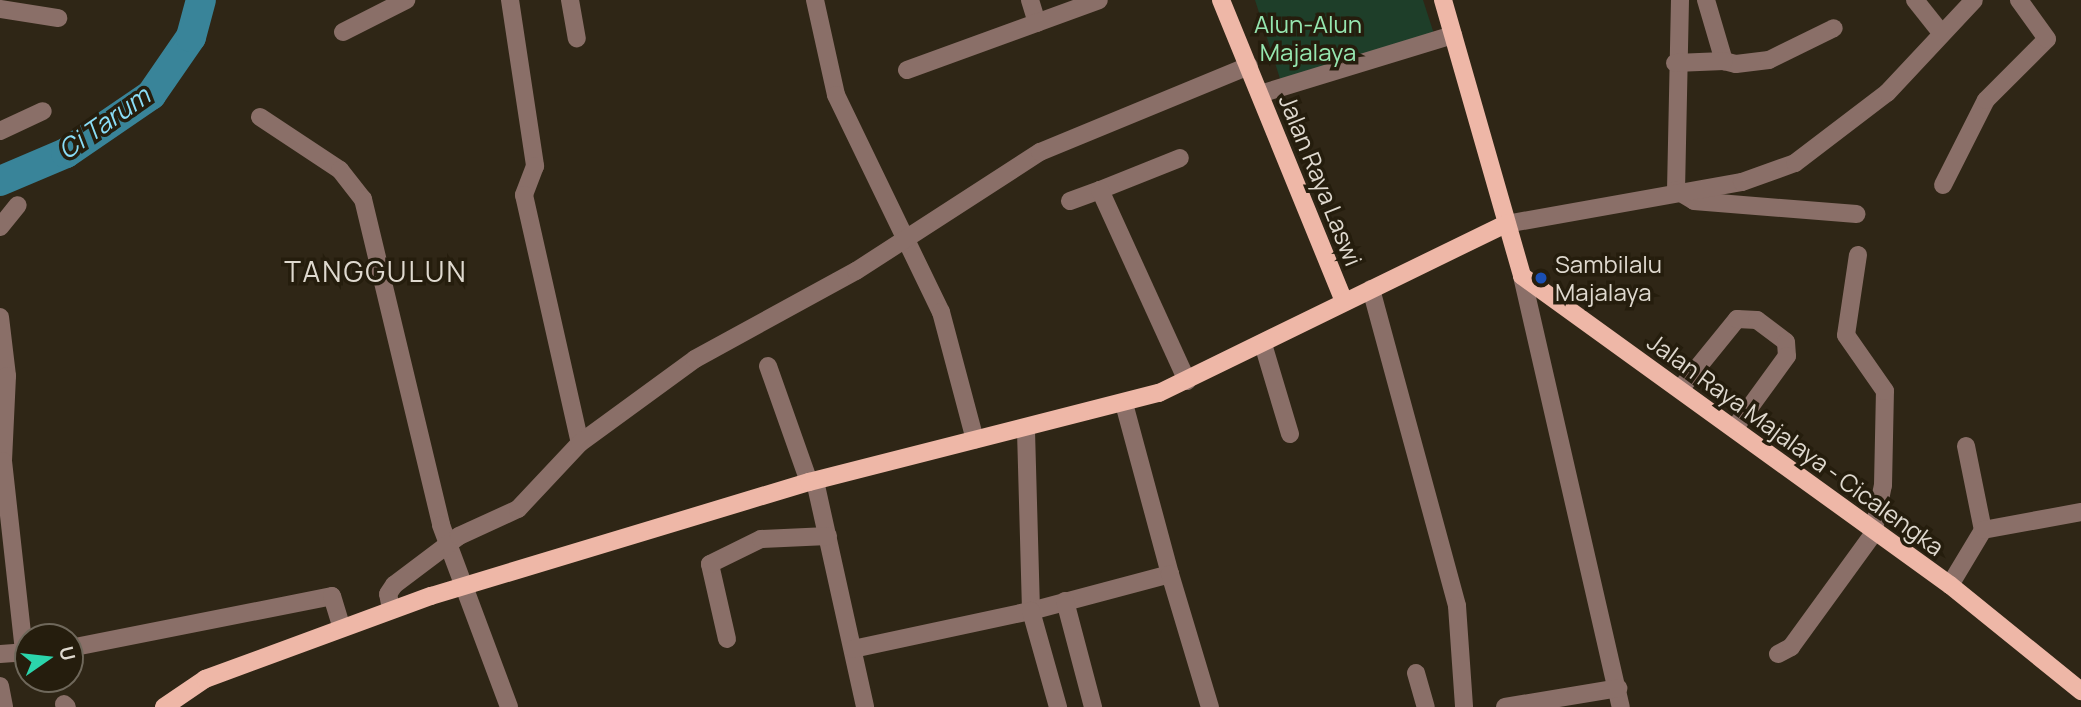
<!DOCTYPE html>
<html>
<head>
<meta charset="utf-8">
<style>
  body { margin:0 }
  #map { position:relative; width:2081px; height:707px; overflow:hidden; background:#2f2616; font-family:Manrope,sans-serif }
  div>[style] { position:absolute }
  .green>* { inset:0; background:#1e3e29 }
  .river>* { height:30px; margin:-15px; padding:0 15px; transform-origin:15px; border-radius:15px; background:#398499 }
  .minor>* { height:18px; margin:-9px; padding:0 9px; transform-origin:9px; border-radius:9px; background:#8a6f68 }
  .major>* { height:18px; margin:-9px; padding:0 9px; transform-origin:9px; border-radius:9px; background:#eeb7a7 }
  .dots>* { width:19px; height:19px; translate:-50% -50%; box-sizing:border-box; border:4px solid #251d0d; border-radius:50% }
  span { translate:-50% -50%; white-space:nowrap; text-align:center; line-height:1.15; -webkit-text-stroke:7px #251d0d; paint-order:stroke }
  .park-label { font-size:24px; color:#96e7b0 }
  .street-label { font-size:24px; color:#dfd9cf }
  .poi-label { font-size:24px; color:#dfd9cf }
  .left { translate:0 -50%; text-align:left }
  .water-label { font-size:26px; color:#8addf7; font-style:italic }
  .quarter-label { font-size:28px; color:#dfd9cf; letter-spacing:2px }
  .north { position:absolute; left:14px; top:623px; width:70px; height:70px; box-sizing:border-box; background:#251d0d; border:2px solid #6f685b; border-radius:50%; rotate:76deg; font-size:19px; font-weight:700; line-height:28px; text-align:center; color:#dfd9cf }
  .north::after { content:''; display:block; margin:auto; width:24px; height:32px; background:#2bd5ac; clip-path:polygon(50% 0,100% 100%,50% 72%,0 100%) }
</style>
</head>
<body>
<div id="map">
  <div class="green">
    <i style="clip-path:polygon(1255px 0,1423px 0,1435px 37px,1282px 85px)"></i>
  </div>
  <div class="river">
    <i style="left:0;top:181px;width:72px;rotate:-23deg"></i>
    <i style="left:66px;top:153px;width:103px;rotate:-34.3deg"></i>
    <i style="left:151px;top:95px;width:70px;rotate:-55.4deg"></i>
    <i style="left:191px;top:37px;width:38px;rotate:-75deg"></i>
  </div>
  <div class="minor">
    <i style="left:510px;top:0;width:168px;rotate:81.4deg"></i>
    <i style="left:535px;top:166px;width:31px;rotate:111deg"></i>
    <i style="left:524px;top:195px;width:254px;rotate:77.3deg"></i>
    <i style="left:570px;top:0;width:39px;rotate:80deg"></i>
    <i style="left:815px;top:0;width:97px;rotate:77.5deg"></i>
    <i style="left:836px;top:95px;width:241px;rotate:64.2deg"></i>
    <i style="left:941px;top:312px;width:132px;rotate:75.1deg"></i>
    <i style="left:1030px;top:0;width:24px;rotate:73deg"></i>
    <i style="left:1680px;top:0;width:190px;rotate:91.2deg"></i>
    <i style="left:1676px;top:190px;width:21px;rotate:31deg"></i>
    <i style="left:1694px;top:201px;width:163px;rotate:4.6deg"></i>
    <i style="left:1706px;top:0;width:64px;rotate:73.6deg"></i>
    <i style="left:1724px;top:61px;width:12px;rotate:14deg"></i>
    <i style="left:1736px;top:64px;width:33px;rotate:-7deg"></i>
    <i style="left:1769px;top:60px;width:72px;rotate:-26.2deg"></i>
    <i style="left:1915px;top:0;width:43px;rotate:51.5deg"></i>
    <i style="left:0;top:9px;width:59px;rotate:8.8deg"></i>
    <i style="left:343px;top:32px;width:71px;rotate:-26.9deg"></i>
    <i style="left:1675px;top:63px;width:49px;rotate:-2.3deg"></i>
    <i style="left:907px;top:70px;width:204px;rotate:-20deg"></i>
    <i style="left:1260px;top:94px;width:202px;rotate:-17deg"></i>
    <i style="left:260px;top:117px;width:96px;rotate:33.5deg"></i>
    <i style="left:340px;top:170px;width:37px;rotate:52deg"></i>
    <i style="left:363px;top:199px;width:335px;rotate:76.5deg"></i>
    <i style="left:441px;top:525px;width:194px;rotate:69.5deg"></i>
    <i style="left:0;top:131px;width:47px;rotate:-24.9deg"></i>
    <i style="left:1943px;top:185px;width:95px;rotate:-63.2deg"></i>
    <i style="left:1986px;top:100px;width:86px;rotate:-45deg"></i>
    <i style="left:2047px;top:39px;width:48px;rotate:-125.7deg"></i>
    <i style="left:1100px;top:190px;width:86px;rotate:-21.8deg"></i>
    <i style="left:1070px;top:201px;width:32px;rotate:-20deg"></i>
    <i style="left:1100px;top:190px;width:210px;rotate:65.5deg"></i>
    <i style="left:1506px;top:224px;width:240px;rotate:-10.1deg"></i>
    <i style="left:1742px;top:182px;width:56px;rotate:-19.7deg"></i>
    <i style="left:1795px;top:163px;width:116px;rotate:-37.3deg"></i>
    <i style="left:1887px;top:93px;width:127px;rotate:-46.9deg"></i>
    <i style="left:0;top:227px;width:28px;rotate:-51deg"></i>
    <i style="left:1522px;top:276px;width:442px;rotate:77.1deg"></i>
    <i style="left:1371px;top:289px;width:328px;rotate:74.8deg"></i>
    <i style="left:1457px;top:606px;width:101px;rotate:86deg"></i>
    <i style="left:0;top:317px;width:59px;rotate:83.2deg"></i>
    <i style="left:7px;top:376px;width:85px;rotate:92.7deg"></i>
    <i style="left:3px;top:461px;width:192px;rotate:83.7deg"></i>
    <i style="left:1263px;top:344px;width:94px;rotate:73.3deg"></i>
    <i style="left:768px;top:366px;width:123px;rotate:70.5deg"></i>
    <i style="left:1681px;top:388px;width:89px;rotate:-50.9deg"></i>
    <i style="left:1737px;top:319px;width:20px;rotate:3deg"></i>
    <i style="left:1757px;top:320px;width:36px;rotate:37deg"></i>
    <i style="left:1786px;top:342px;width:14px;rotate:86deg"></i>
    <i style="left:1787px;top:356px;width:90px;rotate:126deg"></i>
    <i style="left:1026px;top:431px;width:180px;rotate:88.4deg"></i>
    <i style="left:1031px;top:611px;width:144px;rotate:-14.9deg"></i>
    <i style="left:1170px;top:574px;width:176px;rotate:-105.1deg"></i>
    <i style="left:1966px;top:446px;width:86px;rotate:78.6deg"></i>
    <i style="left:815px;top:481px;width:231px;rotate:77.5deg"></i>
    <i style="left:1170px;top:574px;width:139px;rotate:73.3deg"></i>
    <i style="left:1950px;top:585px;width:64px;rotate:-59deg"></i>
    <i style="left:1983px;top:530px;width:100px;rotate:-10.4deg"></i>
    <i style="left:1065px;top:601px;width:110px;rotate:75.2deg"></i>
    <i style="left:391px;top:609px;width:15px;rotate:-101deg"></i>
    <i style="left:388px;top:594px;width:11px;rotate:-56deg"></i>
    <i style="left:394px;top:585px;width:81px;rotate:-37deg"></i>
    <i style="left:459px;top:536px;width:65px;rotate:-24.6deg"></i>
    <i style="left:518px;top:509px;width:91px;rotate:-46.8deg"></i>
    <i style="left:580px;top:443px;width:142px;rotate:-36.1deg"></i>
    <i style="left:695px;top:359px;width:183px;rotate:-28.7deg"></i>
    <i style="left:856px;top:271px;width:219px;rotate:-32.9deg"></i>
    <i style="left:1040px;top:152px;width:226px;rotate:-22.4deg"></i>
    <i style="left:727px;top:639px;width:77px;rotate:-102.8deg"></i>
    <i style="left:710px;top:564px;width:57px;rotate:-26.1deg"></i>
    <i style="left:761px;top:539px;width:67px;rotate:-2.6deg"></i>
    <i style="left:70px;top:648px;width:267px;rotate:-11.2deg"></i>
    <i style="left:332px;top:596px;width:31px;rotate:73deg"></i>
    <i style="left:853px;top:649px;width:182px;rotate:-12.1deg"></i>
    <i style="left:1031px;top:611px;width:100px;rotate:74.3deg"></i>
    <i style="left:0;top:654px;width:28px;rotate:-4deg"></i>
    <i style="left:1778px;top:654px;width:15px;rotate:-28deg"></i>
    <i style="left:1791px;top:647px;width:140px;rotate:-54deg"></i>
    <i style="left:1873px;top:534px;width:50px;rotate:-78.5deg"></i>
    <i style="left:1883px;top:485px;width:94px;rotate:-88.8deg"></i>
    <i style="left:1885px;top:391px;width:68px;rotate:-124.9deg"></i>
    <i style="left:1846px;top:335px;width:81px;rotate:-81.5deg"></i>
    <i style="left:1416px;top:673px;width:35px;rotate:74deg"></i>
    <i style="left:0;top:686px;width:21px;rotate:79deg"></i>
    <i style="left:64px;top:704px;width:4px;rotate:45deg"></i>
    <i style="left:1505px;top:707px;width:115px;rotate:-9.5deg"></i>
  </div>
  <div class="major">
    <i style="left:1221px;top:0;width:326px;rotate:67.8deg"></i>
    <i style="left:1443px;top:0;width:287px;rotate:74deg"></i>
    <i style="left:1522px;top:276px;width:528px;rotate:35.83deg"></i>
    <i style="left:1950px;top:585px;width:169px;rotate:39deg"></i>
    <i style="left:164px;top:707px;width:50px;rotate:-34.3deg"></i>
    <i style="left:205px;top:679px;width:241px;rotate:-20.2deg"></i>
    <i style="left:431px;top:596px;width:395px;rotate:-16.8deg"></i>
    <i style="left:809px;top:482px;width:361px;rotate:-14.3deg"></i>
    <i style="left:1159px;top:393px;width:386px;rotate:-26deg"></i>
  </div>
  <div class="dots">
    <i style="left:1541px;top:278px;background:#1a4fb4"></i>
  </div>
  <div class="park-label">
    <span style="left:1308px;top:38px">Alun-Alun<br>Majalaya</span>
  </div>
  <div class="street-label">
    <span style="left:1321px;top:180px;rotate:68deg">Jalan Raya Laswi</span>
    <span style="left:1796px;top:444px;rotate:36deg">Jalan Raya Majalaya - Cicalengka</span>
  </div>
  <div class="poi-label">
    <span class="left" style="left:1555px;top:278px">Sambilalu<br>Majalaya</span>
  </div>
  <div class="water-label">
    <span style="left:104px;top:123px;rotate:-35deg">Ci Tarum</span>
  </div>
  <div class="quarter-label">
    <span style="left:376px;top:271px">TANGGULUN</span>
  </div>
  <div class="north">U</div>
</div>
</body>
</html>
